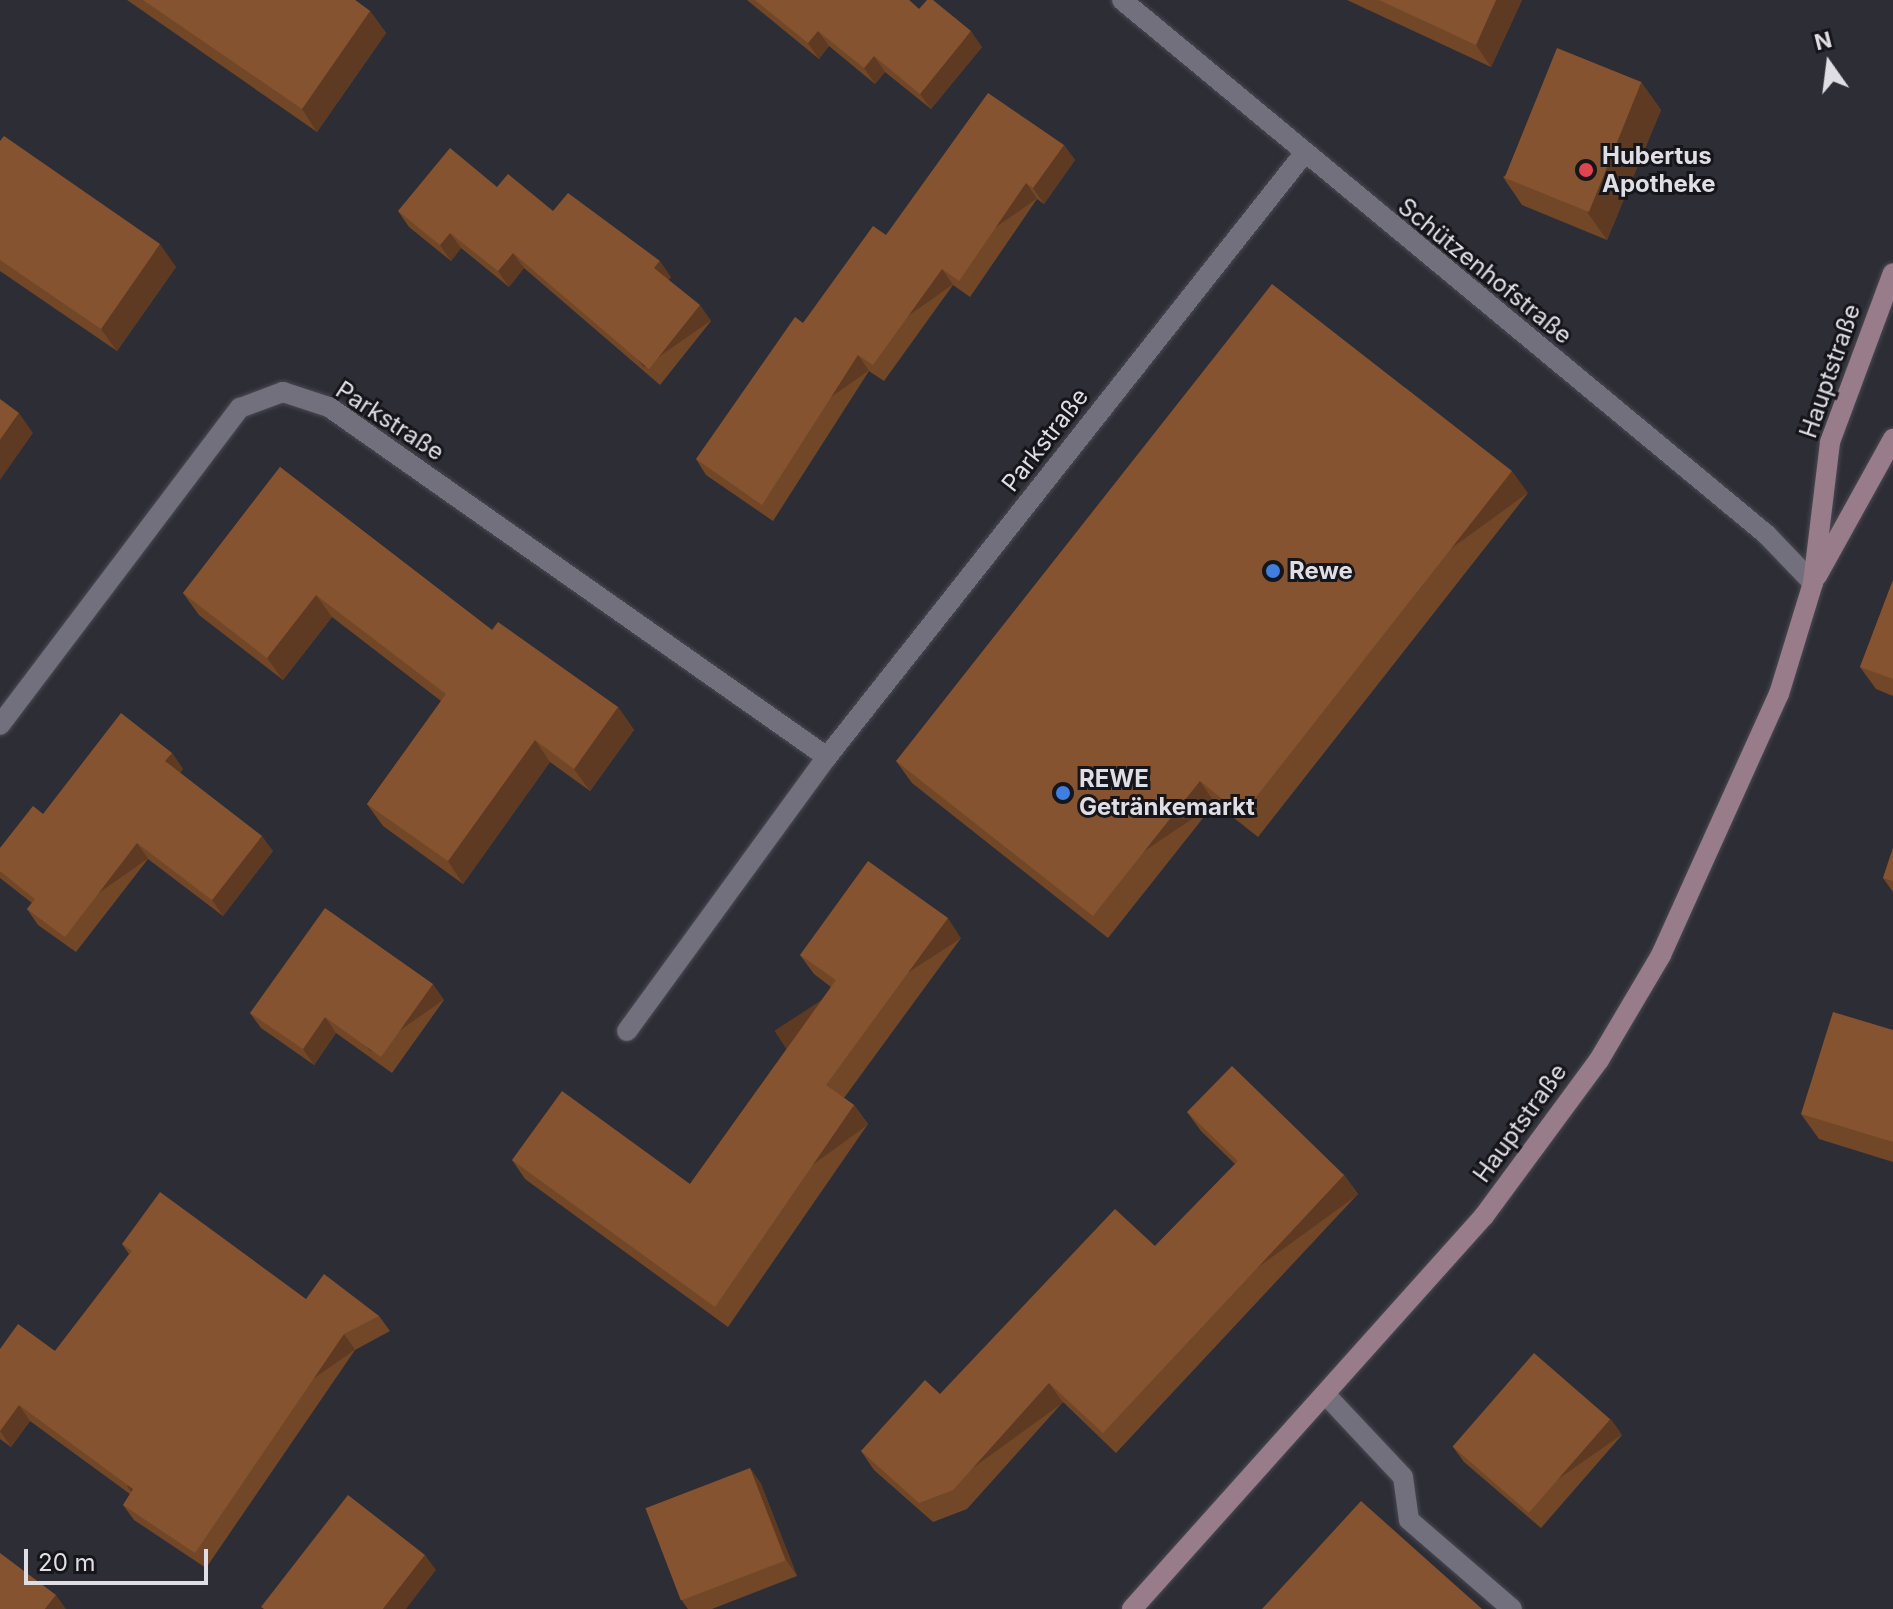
<!DOCTYPE html>
<html>
<head>
<meta charset="utf-8">
<style>
  body { margin:0 }
  #map { position:relative; width:1893px; height:1609px; overflow:hidden; background:#2d2d36; font-family:Inter,sans-serif }
  div>[style] { position:absolute }
  .roads { filter:drop-shadow(0 0 2px #4a4952) drop-shadow(0 0 2px #4a4952) }
  .service>* { height:20px; margin:-10px; padding:0 10px; transform-origin:10px; border-radius:10px; background:#71707c }
  .minor>* { height:20px; margin:-10px; padding:0 10px; transform-origin:10px; border-radius:10px; background:#71707c }
  .secondary>* { height:20px; margin:-10px; padding:0 10px; transform-origin:10px; border-radius:10px; background:#987c89 }
  .wall>* { inset:0; background:#724728 }
  .shaded-wall>* { inset:0; background:#5d3a21; transform-origin:0 0 }
  .building>* { inset:0; background:#85532f; transform-origin:0 0 }
  .dots>* { width:22px; height:22px; translate:-50% -50%; box-sizing:border-box; border:4px solid #16151a; border-radius:50% }
  span { translate:-50% -50%; white-space:nowrap; text-align:center; line-height:1.15; -webkit-text-stroke:6px #16151a; paint-order:stroke }
  .poi-label { font-size:24px; color:#dfdee5; font-weight:700 }
  .left { translate:0 -50%; text-align:left }
  .street-label { font-size:24px; color:#dfdee5 }
  .north { position:absolute; left:1789px; top:24px; width:80px; height:80px; -webkit-text-stroke:6px #16151a; paint-order:stroke; rotate:346deg; font-size:22px; font-weight:700; line-height:32px; text-align:center; color:#dfdee5 }
  .north::after { content:''; display:block; margin:auto; width:28px; height:36px; background:#dfdee5; clip-path:polygon(50% 0,100% 100%,50% 72%,0 100%) }
  .scale { position:absolute; left:24px; top:1549px; width:184px; height:36px; box-sizing:border-box; border:4px solid #dfdee5; border-top:0; padding-left:10px; font-size:24px; line-height:28px; white-space:nowrap; color:#dfdee5; -webkit-text-stroke:6px #16151a; paint-order:stroke }
</style>
</head>
<body>
<div id="map">
  <div class="roads">
    <div class="service">
      <i style="left:1326px;top:1395px;width:112px;rotate:46.8deg"></i>
      <i style="left:1403px;top:1477px;width:43px;rotate:82.1deg"></i>
      <i style="left:1409px;top:1520px;width:136px;rotate:40.8deg"></i>
    </div>
    <div class="minor">
      <i style="left:1122px;top:0;width:837px;rotate:39.67deg"></i>
      <i style="left:1766px;top:534px;width:68px;rotate:46.2deg"></i>
      <i style="left:0;top:725px;width:398px;rotate:-52.9deg"></i>
      <i style="left:240px;top:408px;width:46px;rotate:-20.4deg"></i>
      <i style="left:283px;top:392px;width:48px;rotate:18.1deg"></i>
      <i style="left:329px;top:407px;width:609px;rotate:35.1deg"></i>
      <i style="left:827px;top:757px;width:767px;rotate:-51.67deg"></i>
      <i style="left:627px;top:1031px;width:339px;rotate:-53.9deg"></i>
    </div>
    <div class="secondary">
      <i style="left:1817px;top:576px;width:157px;rotate:-61deg"></i>
      <i style="left:1132px;top:1609px;width:528px;rotate:-48.15deg"></i>
      <i style="left:1484px;top:1216px;width:194px;rotate:-53.6deg"></i>
      <i style="left:1599px;top:1060px;width:122px;rotate:-59.4deg"></i>
      <i style="left:1661px;top:955px;width:286px;rotate:-65.7deg"></i>
      <i style="left:1779px;top:694px;width:116px;rotate:-73deg"></i>
      <i style="left:1813px;top:583px;width:142px;rotate:-83.1deg"></i>
      <i style="left:1830px;top:442px;width:180px;rotate:-69.6deg"></i>
    </div>
  </div>
  <div class="wall">
    <i style="clip-path:polygon(127px 0,355px 0,370px 11px,386px 33px,317px 132px)"></i>
    <i style="clip-path:polygon(747px 0,909px 0,919px 9px,982px 47px,931px 109px,885px 72px,875px 84px,829px 46px,819px 59px)"></i>
    <i style="clip-path:polygon(1347px 0,1522px 0,1491px 67px)"></i>
    <i style="clip-path:polygon(1641px 82px,1661px 110px,1607px 240px,1522px 205px,1503px 177px)"></i>
    <i style="clip-path:polygon(0 141px,176px 267px,117px 351px,0 271px)"></i>
    <i style="clip-path:polygon(1064px 145px,1075px 160px,1044px 204px,1037px 199px,970px 297px,953px 285px,884px 381px,869px 371px,773px 521px,706px 475px,696px 459px,803px 323px,886px 235px)"></i>
    <i style="clip-path:polygon(497px 187px,553px 211px,671px 277px,668px 280px,711px 321px,660px 385px,524px 268px,509px 287px,461px 248px,451px 261px,409px 227px,398px 211px)"></i>
    <i style="clip-path:polygon(280px 467px,492px 630px,618px 707px,634px 730px,590px 791px,550px 762px,463px 884px,383px 826px,367px 804px,441px 701px,332px 617px,283px 680px,199px 615px,183px 593px)"></i>
    <i style="clip-path:polygon(1528px 493px,1258px 837px,1215px 803px,1108px 938px,912px 783px,896px 761px)"></i>
    <i style="clip-path:polygon(1893px 580px,1893px 696px,1876px 689px,1860px 667px)"></i>
    <i style="clip-path:polygon(172px 753px,183px 769px,180px 773px,273px 851px,223px 916px,148px 859px,76px 952px,38px 925px,27px 909px,32px 903px,0 878px,0 848px,43px 814px)"></i>
    <i style="clip-path:polygon(1893px 848px,1893px 892px,1883px 878px)"></i>
    <i style="clip-path:polygon(961px 938px,844px 1098px,854px 1105px,868px 1124px,728px 1327px,525px 1179px,512px 1160px,690px 1184px,831px 987px,814px 974px,800px 955px)"></i>
    <i style="clip-path:polygon(444px 1000px,392px 1073px,336px 1033px,314px 1065px,261px 1028px,250px 1013px)"></i>
    <i style="clip-path:polygon(1893px 1030px,1893px 1162px,1819px 1139px,1801px 1114px)"></i>
    <i style="clip-path:polygon(1187px 1112px,1344px 1175px,1358px 1194px,1116px 1453px,1063px 1402px,967px 1509px,933px 1522px,874px 1470px,861px 1451px,940px 1394px,1155px 1246px,1235px 1164px,1201px 1131px)"></i>
    <i style="clip-path:polygon(122px 1244px,306px 1299px,379px 1316px,390px 1331px,355px 1350px,206px 1568px,134px 1520px,123px 1505px,130px 1494px,30px 1421px,11px 1447px,0 1439px,0 1349px,55px 1351px,129px 1254px)"></i>
    <i style="clip-path:polygon(1622px 1435px,1541px 1528px,1464px 1462px,1453px 1447px)"></i>
    <i style="clip-path:polygon(750px 1468px,761px 1484px,797px 1576px,712px 1609px,688px 1609px,682px 1601px)"></i>
  </div>
  <div class="shaded-wall">
    <i style="clip-path:polygon(1496px 0,1522px 0,1491px 67px,1476px 45px)"></i>
    <i style="clip-path:polygon(370px 11px,386px 33px,317px 132px,302px 109px)"></i>
    <i style="clip-path:polygon(818px 31px,829px 46px,819px 59px,808px 43px)"></i>
    <i style="clip-path:polygon(971px 31px,982px 47px,931px 109px,920px 94px)"></i>
    <i style="clip-path:polygon(874px 56px,885px 72px,875px 84px,864px 68px)"></i>
    <i style="clip-path:polygon(1641px 82px,1661px 110px,1607px 240px,1587px 212px)"></i>
    <i style="clip-path:polygon(1064px 145px,1075px 160px,1044px 204px,1033px 188px)"></i>
    <i style="left:1026px;top:183px;width:19px;height:119px;rotate:55deg"></i>
    <i style="clip-path:polygon(450px 233px,461px 248px,451px 261px,440px 245px)"></i>
    <i style="clip-path:polygon(160px 244px,176px 267px,117px 351px,101px 329px)"></i>
    <i style="clip-path:polygon(513px 253px,524px 268px,509px 287px,498px 271px)"></i>
    <i style="clip-path:polygon(660px 261px,671px 277px,665px 284px,654px 268px)"></i>
    <i style="left:942px;top:269px;width:19px;height:118px;rotate:55deg"></i>
    <i style="left:700px;top:305px;width:19px;height:82px;rotate:55deg"></i>
    <i style="left:858px;top:355px;width:19px;height:178px;rotate:55deg"></i>
    <i style="clip-path:polygon(19px 413px,33px 433px,0 480px,0 440px)"></i>
    <i style="left:1512px;top:471px;width:27px;height:437px;rotate:54deg"></i>
    <i style="clip-path:polygon(316px 595px,332px 617px,283px 680px,267px 658px)"></i>
    <i style="clip-path:polygon(618px 707px,634px 730px,590px 791px,574px 769px)"></i>
    <i style="clip-path:polygon(535px 740px,550px 762px,463px 884px,448px 861px)"></i>
    <i style="clip-path:polygon(172px 753px,183px 769px,176px 777px,165px 761px)"></i>
    <i style="left:1200px;top:781px;width:27px;height:172px;rotate:56deg"></i>
    <i style="clip-path:polygon(262px 836px,273px 851px,223px 916px,212px 900px)"></i>
    <i style="left:137px;top:843px;width:19px;height:118px;rotate:55deg"></i>
    <i style="left:948px;top:918px;width:24px;height:207px;rotate:57deg"></i>
    <i style="left:433px;top:984px;width:19px;height:90px;rotate:55deg"></i>
    <i style="clip-path:polygon(325px 1017px,336px 1033px,314px 1065px,303px 1049px)"></i>
    <i style="left:854px;top:1105px;width:24px;height:245px;rotate:54deg"></i>
    <i style="left:1344px;top:1175px;width:24px;height:353px;rotate:54deg"></i>
    <i style="left:344px;top:1334px;width:19px;height:265px;rotate:55deg"></i>
    <i style="left:1049px;top:1383px;width:24px;height:144px;rotate:54deg"></i>
    <i style="clip-path:polygon(19px 1405px,30px 1421px,11px 1447px,0 1431px)"></i>
    <i style="left:1611px;top:1419px;width:19px;height:123px;rotate:55deg"></i>
    <i style="clip-path:polygon(750px 1468px,761px 1484px,797px 1576px,786px 1560px)"></i>
    <i style="clip-path:polygon(425px 1555px,436px 1570px,406px 1609px,383px 1609px)"></i>
    <i style="clip-path:polygon(56px 1595px,66px 1609px,45px 1609px)"></i>
  </div>
  <div class="building">
    <i style="clip-path:polygon(143px 0,355px 0,370px 11px,302px 109px)"></i>
    <i style="clip-path:polygon(755px 0,909px 0,919px 9px,927px 0,933px 0,971px 31px,920px 94px,874px 56px,864px 68px,818px 31px,808px 43px)"></i>
    <i style="clip-path:polygon(1379px 0,1496px 0,1476px 45px)"></i>
    <i style="left:1557px;top:48px;width:91px;height:140px;rotate:22deg"></i>
    <i style="clip-path:polygon(988px 93px,1064px 145px,1033px 188px,1026px 183px,959px 281px,942px 269px,873px 365px,858px 355px,762px 505px,696px 459px,795px 317px,803px 323px,873px 226px,886px 235px)"></i>
    <i style="clip-path:polygon(4px 136px,160px 244px,101px 329px,0 260px,0 141px)"></i>
    <i style="clip-path:polygon(450px 148px,497px 187px,508px 174px,553px 211px,568px 193px,660px 261px,654px 268px,700px 305px,649px 369px,513px 253px,498px 271px,450px 233px,440px 245px,398px 211px)"></i>
    <i style="clip-path:polygon(1272px 284px,1512px 471px,1242px 815px,1200px 781px,1093px 916px,896px 761px)"></i>
    <i style="clip-path:polygon(0 399px,19px 413px,0 440px)"></i>
    <i style="clip-path:polygon(280px 467px,492px 630px,498px 622px,618px 707px,574px 769px,535px 740px,448px 861px,367px 804px,446px 694px,316px 595px,267px 658px,183px 593px)"></i>
    <i style="clip-path:polygon(1893px 580px,1893px 679px,1860px 667px)"></i>
    <i style="clip-path:polygon(121px 713px,172px 753px,165px 761px,262px 836px,212px 900px,137px 843px,65px 937px,27px 909px,35px 899px,0 871px,0 848px,33px 806px,43px 814px)"></i>
    <i style="clip-path:polygon(1893px 848px,1893px 881px,1883px 878px)"></i>
    <i style="clip-path:polygon(868px 861px,948px 918px,826px 1085px,854px 1105px,715px 1307px,512px 1160px,562px 1091px,690px 1184px,836px 980px,800px 955px)"></i>
    <i style="clip-path:polygon(325px 908px,433px 984px,381px 1057px,325px 1017px,303px 1049px,250px 1013px)"></i>
    <i style="clip-path:polygon(1833px 1012px,1893px 1030px,1893px 1142px,1801px 1114px)"></i>
    <i style="clip-path:polygon(1232px 1066px,1344px 1175px,1103px 1433px,1049px 1383px,953px 1490px,919px 1503px,861px 1451px,925px 1380px,940px 1394px,1115px 1209px,1155px 1246px,1238px 1161px,1187px 1112px)"></i>
    <i style="clip-path:polygon(160px 1192px,306px 1299px,324px 1274px,379px 1316px,344px 1334px,195px 1553px,123px 1505px,133px 1489px,19px 1405px,0 1431px,0 1349px,18px 1324px,55px 1351px,132px 1251px,122px 1244px)"></i>
    <i style="left:1534px;top:1353px;width:101px;height:124px;rotate:41deg"></i>
    <i style="left:750px;top:1468px;width:99px;height:112px;rotate:69deg"></i>
    <i style="clip-path:polygon(348px 1495px,425px 1555px,383px 1609px,264px 1609px,261px 1607px)"></i>
    <i style="clip-path:polygon(1361px 1501px,1482px 1609px,1262px 1609px)"></i>
    <i style="clip-path:polygon(0 1553px,56px 1595px,45px 1609px,0 1609px)"></i>
  </div>
  <div class="dots">
    <i style="left:1586px;top:170px;background:#e0444e"></i>
    <i style="left:1273px;top:571px;background:#3f7fe0"></i>
    <i style="left:1063px;top:793px;background:#3f7fe0"></i>
  </div>
  <div class="poi-label">
    <span class="left" style="left:1602px;top:170px">Hubertus<br>Apotheke</span>
    <span class="left" style="left:1289px;top:571px">Rewe</span>
    <span class="left" style="left:1079px;top:793px">REWE<br>Getränkemarkt</span>
  </div>
  <div class="street-label">
    <span style="left:1485px;top:271px;rotate:39deg">Schützenhofstraße</span>
    <span style="left:1830px;top:371px;rotate:-71deg">Hauptstraße</span>
    <span style="left:390px;top:421px;rotate:33deg">Parkstraße</span>
    <span style="left:1045px;top:440px;rotate:-52deg">Parkstraße</span>
    <span style="left:1520px;top:1123px;rotate:-54deg">Hauptstraße</span>
  </div>
  <div class="north">N</div>
  <div class="scale">20 m</div>
</div>
</body>
</html>
